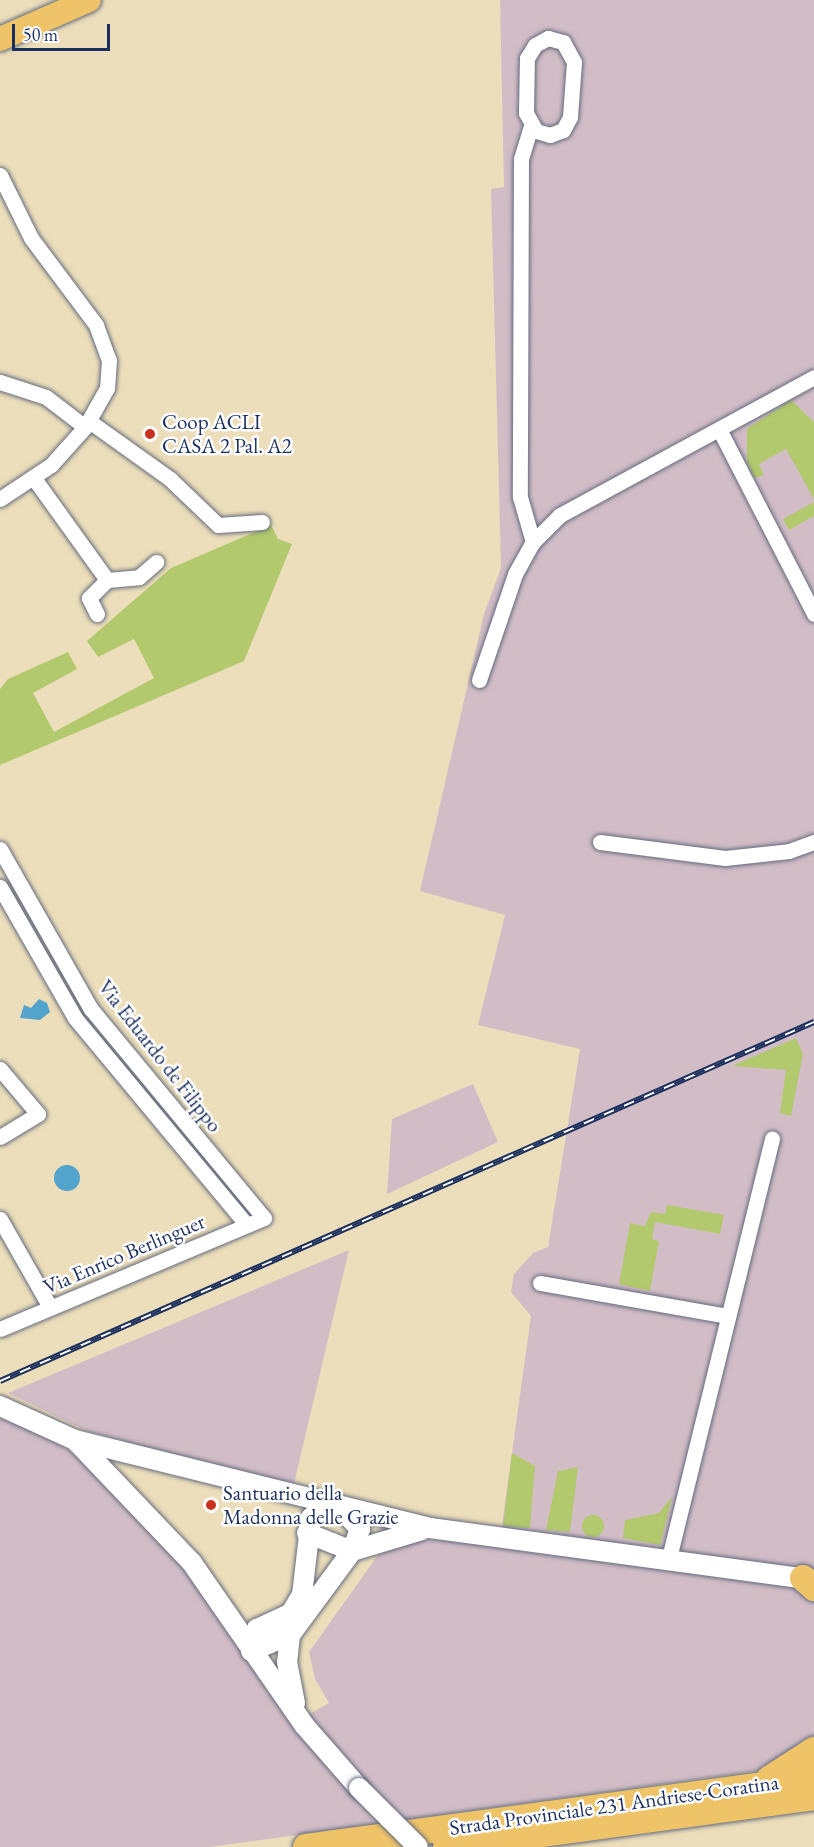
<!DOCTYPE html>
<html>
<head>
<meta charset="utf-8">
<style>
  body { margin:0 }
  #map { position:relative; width:814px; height:1847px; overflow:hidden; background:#ecdeba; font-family:"EB Garamond",serif }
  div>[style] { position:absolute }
  .industrial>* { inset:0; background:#d2bdc7 }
  .green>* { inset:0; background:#b2c96d }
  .round { border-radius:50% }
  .water>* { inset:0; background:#52a4cd }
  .roads { filter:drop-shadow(0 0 2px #646c7e) drop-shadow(0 0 2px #646c7e) }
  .minor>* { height:15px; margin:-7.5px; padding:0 7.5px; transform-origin:7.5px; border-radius:7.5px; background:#fff }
  .tertiary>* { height:20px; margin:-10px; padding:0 10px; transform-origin:10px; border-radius:10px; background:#fff }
  .primary>* { height:24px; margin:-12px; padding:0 12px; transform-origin:12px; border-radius:12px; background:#efc469 }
  .trunk>* { height:26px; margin:-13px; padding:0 13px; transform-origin:13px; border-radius:13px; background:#efc469 }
  .rail>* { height:6px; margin-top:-3px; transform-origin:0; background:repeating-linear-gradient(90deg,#fff 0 11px,#1b2f5e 0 22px); box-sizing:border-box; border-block:2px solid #1b2f5e }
  .bridges { filter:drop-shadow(0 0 2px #646c7e) drop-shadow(0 0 2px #646c7e) }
  .tertiary-bridge>* { height:20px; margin:-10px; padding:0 10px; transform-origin:10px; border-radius:10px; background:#fff }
  .dots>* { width:16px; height:16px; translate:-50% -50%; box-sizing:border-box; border:3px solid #fff; border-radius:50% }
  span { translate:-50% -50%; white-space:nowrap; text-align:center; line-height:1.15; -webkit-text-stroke:5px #fff; paint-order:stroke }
  .poi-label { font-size:21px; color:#1b2f5e }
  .left { translate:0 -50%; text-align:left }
  .street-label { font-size:21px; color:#1b2f5e }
  .scale { position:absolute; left:12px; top:24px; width:98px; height:27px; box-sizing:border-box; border:3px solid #1b2f5e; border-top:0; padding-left:8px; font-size:18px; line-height:21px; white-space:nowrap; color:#1b2f5e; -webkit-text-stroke:4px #fff; paint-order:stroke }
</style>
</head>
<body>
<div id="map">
  <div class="industrial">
    <i style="clip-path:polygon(500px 0,814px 0,814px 1763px,210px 1847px,0 1847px,0 1412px,92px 1463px,161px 1536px,292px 1724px,329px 1703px,315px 1679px,309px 1652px,383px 1548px,411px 1537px,499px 1546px,531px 1316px,511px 1292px,514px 1274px,533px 1253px,548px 1247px,580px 1049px,478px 1025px,505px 915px,420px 891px,484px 614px,501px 568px,491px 189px,504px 187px)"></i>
    <i style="clip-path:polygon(473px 1084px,498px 1142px,387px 1194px,392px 1119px)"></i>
    <i style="clip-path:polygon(349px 1250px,293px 1488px,87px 1431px,8px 1393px)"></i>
  </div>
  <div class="green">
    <i style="clip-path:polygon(791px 400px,814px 422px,814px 499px,786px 449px,759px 464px,764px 475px,755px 478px,747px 462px,747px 429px)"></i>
    <i style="clip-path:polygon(814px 502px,814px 516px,789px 530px,783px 519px)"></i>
    <i style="clip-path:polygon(271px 525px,278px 539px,292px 544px,244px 661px,0 765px,0 689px,8px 679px,68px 652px,77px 669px,33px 693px,54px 732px,154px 678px,134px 639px,98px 657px,87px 641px,171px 568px)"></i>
    <i style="clip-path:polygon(796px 1038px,803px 1054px,791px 1116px,780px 1113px,786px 1070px,732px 1066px)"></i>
    <i style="clip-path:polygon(667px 1205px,724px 1215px,720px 1234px,655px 1222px,652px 1239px,659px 1241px,650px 1291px,619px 1284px,630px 1223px,645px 1226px,651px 1212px,665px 1214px)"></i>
    <i style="clip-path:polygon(512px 1453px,535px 1466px,530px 1528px,503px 1526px)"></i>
    <i style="clip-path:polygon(578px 1467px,570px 1532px,546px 1530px,558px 1471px)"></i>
    <i style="clip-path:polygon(672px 1497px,660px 1545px,623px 1538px,625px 1520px,659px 1513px)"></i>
    <i class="round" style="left:582px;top:1515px;width:22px;height:22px"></i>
  </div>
  <div class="water">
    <i style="clip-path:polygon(39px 999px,47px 1003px,50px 1012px,40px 1020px,20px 1018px,24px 1005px,31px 1008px)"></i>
    <i class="round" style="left:54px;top:1165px;width:26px;height:26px"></i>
  </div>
  <div class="roads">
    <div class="minor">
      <i style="left:548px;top:38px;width:16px;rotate:15deg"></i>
      <i style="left:563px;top:42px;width:23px;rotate:61deg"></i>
      <i style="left:574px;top:62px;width:55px;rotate:94.2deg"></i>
      <i style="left:570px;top:117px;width:15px;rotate:118deg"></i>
      <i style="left:563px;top:130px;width:14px;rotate:159deg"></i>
      <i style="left:550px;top:135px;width:15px;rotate:-164deg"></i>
      <i style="left:536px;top:131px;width:21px;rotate:-119deg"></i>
      <i style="left:526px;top:113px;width:55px;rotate:-89deg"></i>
      <i style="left:527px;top:58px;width:15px;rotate:-58deg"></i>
      <i style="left:535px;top:45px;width:15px;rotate:-28deg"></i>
      <i style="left:531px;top:126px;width:34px;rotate:107deg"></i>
      <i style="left:521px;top:159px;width:338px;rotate:90.2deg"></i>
      <i style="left:520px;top:497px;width:47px;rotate:73.9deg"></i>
      <i style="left:0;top:175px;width:70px;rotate:63.8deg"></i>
      <i style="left:31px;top:238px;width:109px;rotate:53.2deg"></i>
      <i style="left:96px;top:325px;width:37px;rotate:70deg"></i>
      <i style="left:109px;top:360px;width:28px;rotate:94deg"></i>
      <i style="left:107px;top:388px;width:45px;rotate:119.4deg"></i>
      <i style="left:85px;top:427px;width:51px;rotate:131.8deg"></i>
      <i style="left:51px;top:465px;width:61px;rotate:146.3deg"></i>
      <i style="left:0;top:382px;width:48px;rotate:18.1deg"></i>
      <i style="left:46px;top:397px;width:49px;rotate:37.6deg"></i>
      <i style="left:89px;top:421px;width:100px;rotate:35.6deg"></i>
      <i style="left:170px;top:479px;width:66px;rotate:43.8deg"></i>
      <i style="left:218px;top:525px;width:44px;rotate:-3.9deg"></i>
      <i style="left:719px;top:429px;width:208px;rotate:62.8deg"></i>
      <i style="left:33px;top:477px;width:127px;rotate:54.3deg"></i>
      <i style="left:107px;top:580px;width:32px;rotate:-5deg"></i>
      <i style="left:139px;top:577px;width:23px;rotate:-41deg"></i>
      <i style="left:97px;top:614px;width:18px;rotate:-117deg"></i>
      <i style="left:89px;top:598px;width:25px;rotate:-45deg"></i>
      <i style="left:479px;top:680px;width:112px;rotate:-71.2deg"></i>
      <i style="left:515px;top:574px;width:37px;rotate:-61deg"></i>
      <i style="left:533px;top:542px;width:38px;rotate:-45deg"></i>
      <i style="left:560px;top:515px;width:289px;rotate:-28.5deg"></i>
      <i style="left:600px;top:842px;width:126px;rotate:7.3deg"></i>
      <i style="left:725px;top:858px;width:64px;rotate:-6.2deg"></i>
      <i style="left:789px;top:851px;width:27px;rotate:-20deg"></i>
      <i style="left:0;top:849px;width:184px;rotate:60.4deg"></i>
      <i style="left:91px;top:1009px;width:271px;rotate:50.4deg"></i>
      <i style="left:264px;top:1218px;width:286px;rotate:157.2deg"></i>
      <i style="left:0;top:887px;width:151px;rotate:60.2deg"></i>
      <i style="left:75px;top:1018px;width:269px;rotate:50.3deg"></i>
      <i style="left:0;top:1069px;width:59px;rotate:49.8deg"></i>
      <i style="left:38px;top:1114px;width:44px;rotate:148.8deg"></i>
      <i style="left:0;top:1219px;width:101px;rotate:60.4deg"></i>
      <i style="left:540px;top:1283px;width:191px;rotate:10deg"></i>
      <i style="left:669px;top:1558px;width:432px;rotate:-76.2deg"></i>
    </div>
    <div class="tertiary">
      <i style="left:0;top:1406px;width:82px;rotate:24.4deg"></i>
      <i style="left:75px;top:1440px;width:366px;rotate:13.9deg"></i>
      <i style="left:430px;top:1528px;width:388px;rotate:7.7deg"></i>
      <i style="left:75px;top:1440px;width:170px;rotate:46.4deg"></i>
      <i style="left:192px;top:1563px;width:197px;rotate:55.3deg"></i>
      <i style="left:304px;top:1725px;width:84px;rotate:48.9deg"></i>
      <i style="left:340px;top:1508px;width:29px;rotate:46deg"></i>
      <i style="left:360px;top:1529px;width:23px;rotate:110deg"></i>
      <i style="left:352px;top:1551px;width:104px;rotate:126.4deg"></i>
      <i style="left:290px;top:1635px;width:42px;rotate:157.7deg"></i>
      <i style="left:251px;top:1651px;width:23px;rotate:-75deg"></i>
      <i style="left:257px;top:1629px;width:38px;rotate:-25deg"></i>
      <i style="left:291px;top:1613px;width:21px;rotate:-59deg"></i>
      <i style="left:302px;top:1595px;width:78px;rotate:-83.3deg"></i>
      <i style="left:311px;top:1518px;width:12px;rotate:-42deg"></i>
      <i style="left:320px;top:1510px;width:20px;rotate:-6deg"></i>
      <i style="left:307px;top:1533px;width:48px;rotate:21.8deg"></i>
      <i style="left:352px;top:1551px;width:73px;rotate:-16.7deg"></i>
      <i style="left:290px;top:1635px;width:27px;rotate:96deg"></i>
      <i style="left:287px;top:1662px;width:42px;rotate:79deg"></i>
    </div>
    <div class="primary">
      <i style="left:0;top:39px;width:97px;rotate:-23.7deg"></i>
    </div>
    <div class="trunk">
      <i style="left:803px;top:1578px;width:15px;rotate:42deg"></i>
      <i style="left:769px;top:1779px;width:54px;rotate:-32.8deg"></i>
      <i style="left:306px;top:1847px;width:513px;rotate:-7.73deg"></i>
      <i style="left:446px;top:1847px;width:371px;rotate:-7.7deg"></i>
    </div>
  </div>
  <div class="rail">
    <i style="left:0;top:1381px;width:890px;rotate:-23.8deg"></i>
  </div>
  <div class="bridges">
    <div class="tertiary-bridge">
      <i style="left:359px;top:1788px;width:83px;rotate:45deg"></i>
    </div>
  </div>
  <div class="dots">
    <i style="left:150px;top:434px;background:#c8321e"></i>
    <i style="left:211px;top:1505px;background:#c8321e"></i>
  </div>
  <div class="poi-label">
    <span class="left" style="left:162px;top:434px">Coop ACLI<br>CASA 2 Pal. A2</span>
    <span class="left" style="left:223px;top:1505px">Santuario della<br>Madonna delle Grazie</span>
  </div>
  <div class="street-label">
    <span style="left:160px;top:1056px;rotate:52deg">Via Eduardo de Filippo</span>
    <span style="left:124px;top:1254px;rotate:-23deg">Via Enrico Berlinguer</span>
    <span style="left:614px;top:1805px;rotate:-8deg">Strada Provinciale 231 Andriese-Coratina</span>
  </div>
  <div class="scale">50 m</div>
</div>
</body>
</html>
